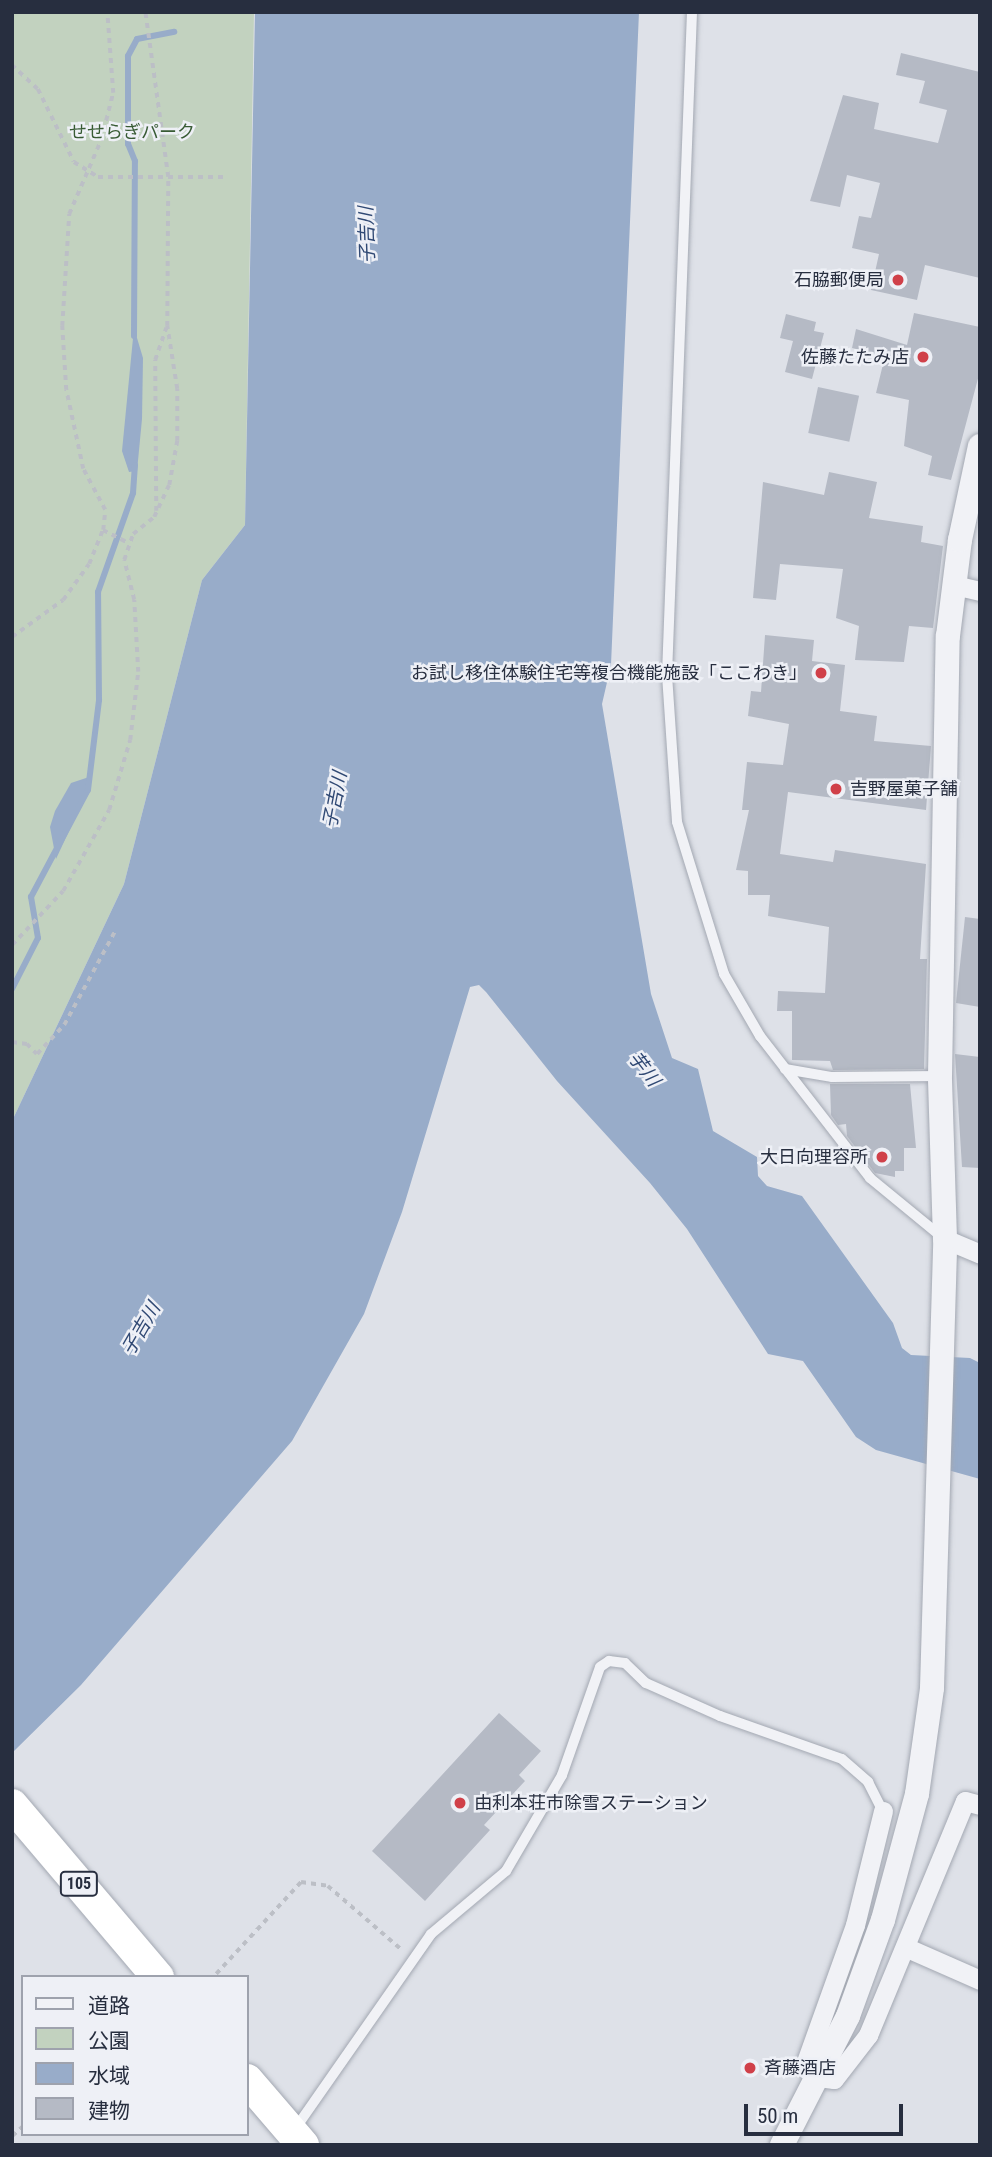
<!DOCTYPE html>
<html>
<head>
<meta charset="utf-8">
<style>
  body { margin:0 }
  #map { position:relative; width:992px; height:2157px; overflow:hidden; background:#dee1e8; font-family:"Roboto Condensed","Noto Sans JP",sans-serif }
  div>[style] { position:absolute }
  .green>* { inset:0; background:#c2d2bf }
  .water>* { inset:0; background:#98acc9 }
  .stream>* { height:6px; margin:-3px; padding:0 3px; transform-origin:3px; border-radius:3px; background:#98acc9 }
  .building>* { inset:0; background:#b5bac5; transform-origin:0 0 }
  .path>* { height:3.5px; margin-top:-1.75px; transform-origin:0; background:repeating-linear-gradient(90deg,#bcbfc6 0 5px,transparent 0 10px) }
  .roads { filter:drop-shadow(0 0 2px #a3a8b2) drop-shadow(0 0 2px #a3a8b2) }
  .service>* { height:10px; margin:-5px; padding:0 5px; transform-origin:5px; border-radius:5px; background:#f1f2f6 }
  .minor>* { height:19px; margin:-9.5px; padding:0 9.5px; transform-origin:9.5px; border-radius:9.5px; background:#f1f2f6 }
  .tertiary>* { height:24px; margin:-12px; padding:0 12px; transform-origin:12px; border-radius:12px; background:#f1f2f6 }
  .trunk>* { height:32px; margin:-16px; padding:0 16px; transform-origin:16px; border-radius:16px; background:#fff }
  .dots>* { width:19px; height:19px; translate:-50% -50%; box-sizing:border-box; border:4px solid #eef0f6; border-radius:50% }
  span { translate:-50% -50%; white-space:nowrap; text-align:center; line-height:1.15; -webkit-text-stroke:5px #eef0f6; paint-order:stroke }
  .shield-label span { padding:2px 5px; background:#eef0f6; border:2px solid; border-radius:5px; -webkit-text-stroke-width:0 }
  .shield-label { font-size:16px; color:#272e3f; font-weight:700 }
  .park-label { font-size:18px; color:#385b34 }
  .poi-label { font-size:18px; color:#272e3f }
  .right { translate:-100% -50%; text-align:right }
  .left { translate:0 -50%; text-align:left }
  .water-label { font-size:19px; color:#304974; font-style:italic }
  .frame { position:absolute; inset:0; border:14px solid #272e3f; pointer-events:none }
  .legend { position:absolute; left:21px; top:1975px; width:228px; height:161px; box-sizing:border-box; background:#eef0f6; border:2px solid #9ea2ad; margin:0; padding:9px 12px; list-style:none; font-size:21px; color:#272e3f }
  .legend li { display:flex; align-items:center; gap:14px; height:35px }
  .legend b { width:35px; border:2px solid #9ea2ad }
  .scale { position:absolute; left:744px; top:2104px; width:159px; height:32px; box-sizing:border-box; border:4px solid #272e3f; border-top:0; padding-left:9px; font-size:21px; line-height:24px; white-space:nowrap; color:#272e3f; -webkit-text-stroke:5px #eef0f6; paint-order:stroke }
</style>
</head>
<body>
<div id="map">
  <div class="green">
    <i style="clip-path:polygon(12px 12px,254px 12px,245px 525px,202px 580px,124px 884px,12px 1121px)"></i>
  </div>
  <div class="water">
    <i style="clip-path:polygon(255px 12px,639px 12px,611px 665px,602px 704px,651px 994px,672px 1058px,698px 1069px,713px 1131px,757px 1157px,758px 1176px,767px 1186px,802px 1196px,893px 1323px,902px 1348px,911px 1355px,970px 1358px,980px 1363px,980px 1479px,876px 1450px,856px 1437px,803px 1361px,768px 1354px,687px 1229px,650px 1183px,557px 1081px,486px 992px,479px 985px,470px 987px,402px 1212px,364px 1314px,292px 1441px,81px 1685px,12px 1753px,12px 1121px,124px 884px,202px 580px,245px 525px)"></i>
    <i style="clip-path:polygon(134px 328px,143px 358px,142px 419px,137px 471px,129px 472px,122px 451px)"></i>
    <i style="clip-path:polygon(92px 776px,88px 790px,56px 859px,50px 827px,55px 811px,71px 783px)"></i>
  </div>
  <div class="stream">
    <i style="left:134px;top:336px;width:175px;rotate:-89.7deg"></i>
    <i style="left:135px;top:161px;width:18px;rotate:-112deg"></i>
    <i style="left:128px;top:144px;width:88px;rotate:-90deg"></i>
    <i style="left:128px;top:56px;width:19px;rotate:-62deg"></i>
    <i style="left:137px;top:39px;width:38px;rotate:-11deg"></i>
    <i style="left:12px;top:989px;width:57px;rotate:-63deg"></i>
    <i style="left:38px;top:938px;width:42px;rotate:-99.7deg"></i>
    <i style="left:31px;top:897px;width:121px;rotate:-62deg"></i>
    <i style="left:88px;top:790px;width:91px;rotate:-83deg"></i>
    <i style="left:99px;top:700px;width:108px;rotate:-90.5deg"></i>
    <i style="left:98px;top:592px;width:105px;rotate:-70.5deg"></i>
    <i style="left:133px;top:493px;width:28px;rotate:-86deg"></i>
  </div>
  <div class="building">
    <i style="clip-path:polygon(901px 53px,980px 72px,980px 278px,925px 265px,917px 300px,871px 290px,879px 254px,852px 248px,859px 216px,871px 218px,880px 183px,847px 175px,840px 207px,810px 201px,843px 95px,879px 103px,874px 129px,938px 143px,947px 110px,919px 103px,925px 81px,896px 75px)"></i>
    <i style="clip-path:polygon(914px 313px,980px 327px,980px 371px,951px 480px,928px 475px,932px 456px,904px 446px,909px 400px,876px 393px,885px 356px,852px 348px,856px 329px,907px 345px)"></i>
    <i style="clip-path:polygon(786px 314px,816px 322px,814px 331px,824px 333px,812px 379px,785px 372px,793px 341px,780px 338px)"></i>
    <i style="left:818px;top:387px;width:42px;height:47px;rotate:12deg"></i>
    <i style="clip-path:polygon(829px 472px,877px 482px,869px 518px,923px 526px,921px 542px,943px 546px,933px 628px,909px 626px,904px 662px,855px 660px,859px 626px,836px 618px,843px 569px,780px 564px,776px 600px,753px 598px,763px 482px,824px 495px)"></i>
    <i style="clip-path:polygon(765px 635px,814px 640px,812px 661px,845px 665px,840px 711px,877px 716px,874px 741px,931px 746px,926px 810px,788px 792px,780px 854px,833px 862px,835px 850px,926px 864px,920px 959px,927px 959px,924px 1069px,833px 1070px,830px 1061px,792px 1060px,792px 1011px,777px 1011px,778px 991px,825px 993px,829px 927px,768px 916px,770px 895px,748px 895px,748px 871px,736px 870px,749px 810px,742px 810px,747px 762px,783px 765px,789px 724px,748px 716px,751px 691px,761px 692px)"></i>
    <i style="clip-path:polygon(965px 917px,980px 919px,980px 1007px,956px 1003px)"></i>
    <i style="clip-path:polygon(955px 1054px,980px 1057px,980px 1168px,962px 1167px)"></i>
    <i style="clip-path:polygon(830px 1084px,910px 1084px,916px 1148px,904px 1148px,904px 1171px,895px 1171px,895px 1177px,875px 1173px,847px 1136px,846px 1124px,838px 1125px,831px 1115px)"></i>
    <i style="clip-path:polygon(499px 1713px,541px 1751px,519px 1775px,525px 1781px,484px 1825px,490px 1830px,425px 1901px,372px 1851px)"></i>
  </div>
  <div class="path">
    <i style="left:12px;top:65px;width:35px;rotate:43deg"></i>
    <i style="left:38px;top:89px;width:81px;rotate:63.7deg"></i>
    <i style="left:74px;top:162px;width:28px;rotate:32deg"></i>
    <i style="left:98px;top:177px;width:126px"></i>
    <i style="left:156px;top:511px;width:151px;rotate:-90.4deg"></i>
    <i style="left:155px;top:360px;width:34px;rotate:-71deg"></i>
    <i style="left:103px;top:530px;width:29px;rotate:27deg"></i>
    <i style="left:12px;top:637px;width:63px;rotate:-36deg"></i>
    <i style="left:63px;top:600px;width:44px;rotate:-54.2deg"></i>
    <i style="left:89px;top:564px;width:37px;rotate:-68deg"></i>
    <i style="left:103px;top:530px;width:20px;rotate:-84deg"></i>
    <i style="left:105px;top:510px;width:47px;rotate:-118.2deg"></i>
    <i style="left:83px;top:469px;width:81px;rotate:-102.1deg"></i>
    <i style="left:66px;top:390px;width:64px;rotate:-93.6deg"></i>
    <i style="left:62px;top:326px;width:112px;rotate:-86.4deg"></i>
    <i style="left:69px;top:214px;width:81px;rotate:-66.6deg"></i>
    <i style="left:101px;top:140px;width:49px;rotate:-75.7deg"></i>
    <i style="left:113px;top:93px;width:81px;rotate:-94.2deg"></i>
    <i style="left:12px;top:945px;width:74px;rotate:-46.6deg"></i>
    <i style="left:63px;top:891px;width:93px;rotate:-60.4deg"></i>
    <i style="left:109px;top:810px;width:73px;rotate:-73.3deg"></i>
    <i style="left:130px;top:740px;width:68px;rotate:-83.3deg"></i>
    <i style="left:138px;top:672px;width:72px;rotate:-93.2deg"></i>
    <i style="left:134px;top:600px;width:41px;rotate:-104deg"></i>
    <i style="left:124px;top:560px;width:28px;rotate:-71deg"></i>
    <i style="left:133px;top:534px;width:27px;rotate:-39deg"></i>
    <i style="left:154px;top:517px;width:35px;rotate:-65deg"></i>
    <i style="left:169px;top:485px;width:45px;rotate:-79.7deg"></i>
    <i style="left:177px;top:441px;width:52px;rotate:-90deg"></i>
    <i style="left:177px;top:389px;width:64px;rotate:-99deg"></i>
    <i style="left:167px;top:326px;width:149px;rotate:-89.6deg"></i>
    <i style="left:168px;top:177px;width:167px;rotate:-97.9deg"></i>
    <i style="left:12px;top:1042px;width:15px;rotate:8deg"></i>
    <i style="left:27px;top:1044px;width:14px;rotate:45deg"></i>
    <i style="left:37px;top:1054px;width:40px;rotate:-47deg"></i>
    <i style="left:64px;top:1025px;width:107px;rotate:-61.5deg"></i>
    <i style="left:216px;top:1974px;width:125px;rotate:-47.3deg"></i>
    <i style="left:301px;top:1882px;width:27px;rotate:8deg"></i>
    <i style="left:328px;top:1886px;width:98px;rotate:40.9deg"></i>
    <i style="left:12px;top:2136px;width:15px;rotate:-42deg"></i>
  </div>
  <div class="roads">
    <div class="service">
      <i style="left:692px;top:12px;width:663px;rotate:92.16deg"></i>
      <i style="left:667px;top:675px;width:147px;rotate:86.1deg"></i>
      <i style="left:677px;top:822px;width:159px;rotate:72.8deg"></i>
      <i style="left:724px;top:974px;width:72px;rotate:59.9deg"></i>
      <i style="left:760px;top:1036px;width:180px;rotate:52.2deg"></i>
      <i style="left:870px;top:1178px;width:94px;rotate:39.4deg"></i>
      <i style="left:785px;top:1069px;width:48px;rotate:9.7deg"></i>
      <i style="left:832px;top:1077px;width:108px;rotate:-0.5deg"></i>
      <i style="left:295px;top:2129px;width:238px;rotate:-55.1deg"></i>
      <i style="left:431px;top:1934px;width:98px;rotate:-40deg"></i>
      <i style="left:506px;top:1871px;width:111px;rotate:-59.7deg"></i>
      <i style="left:562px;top:1775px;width:114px;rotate:-70.6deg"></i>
      <i style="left:600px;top:1667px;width:11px;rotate:-34deg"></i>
      <i style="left:609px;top:1661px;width:16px;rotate:7deg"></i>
      <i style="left:625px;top:1663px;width:29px;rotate:44deg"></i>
      <i style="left:646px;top:1683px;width:81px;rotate:24deg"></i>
      <i style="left:720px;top:1716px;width:129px;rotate:19.4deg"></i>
      <i style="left:842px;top:1759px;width:35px;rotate:41deg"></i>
      <i style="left:868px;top:1782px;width:33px;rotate:63deg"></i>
    </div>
    <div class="minor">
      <i style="left:954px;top:585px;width:27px;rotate:13deg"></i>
      <i style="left:945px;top:1239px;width:38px;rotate:23deg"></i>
      <i style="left:883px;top:1811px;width:117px;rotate:103.8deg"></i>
      <i style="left:855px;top:1925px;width:149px;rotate:109.7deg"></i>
      <i style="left:805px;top:2065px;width:18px;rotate:43deg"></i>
      <i style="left:818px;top:2077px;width:16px;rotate:7deg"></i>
      <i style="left:834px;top:2079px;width:56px;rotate:-52.3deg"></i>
      <i style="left:868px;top:2035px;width:253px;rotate:-67.5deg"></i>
      <i style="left:965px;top:1801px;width:16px;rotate:15deg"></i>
      <i style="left:905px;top:1947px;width:82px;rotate:23.7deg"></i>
    </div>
    <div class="tertiary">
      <i style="left:782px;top:2145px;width:145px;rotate:-62.9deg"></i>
      <i style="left:848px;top:2016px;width:102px;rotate:-70deg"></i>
      <i style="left:883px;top:1920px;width:131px;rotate:-74.9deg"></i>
      <i style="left:917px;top:1794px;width:107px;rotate:-81.9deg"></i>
      <i style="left:932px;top:1688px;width:449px;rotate:-88.3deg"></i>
      <i style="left:945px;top:1239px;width:163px;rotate:-91.8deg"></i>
      <i style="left:940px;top:1076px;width:440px;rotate:-89deg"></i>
      <i style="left:948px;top:636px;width:97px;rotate:-82.9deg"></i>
      <i style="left:960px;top:540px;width:96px;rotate:-78deg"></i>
    </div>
    <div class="trunk">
      <i style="left:12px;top:1805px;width:226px;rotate:49.7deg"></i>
      <i style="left:247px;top:2080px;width:86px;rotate:49.3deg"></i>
    </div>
  </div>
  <div class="dots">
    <i style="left:898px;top:280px;background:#d04049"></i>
    <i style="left:923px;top:357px;background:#d04049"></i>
    <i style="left:821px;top:673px;background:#d04049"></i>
    <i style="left:836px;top:789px;background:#d04049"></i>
    <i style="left:882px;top:1157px;background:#d04049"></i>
    <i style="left:460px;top:1803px;background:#d04049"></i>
    <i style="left:750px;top:2068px;background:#d04049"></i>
  </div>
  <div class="shield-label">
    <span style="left:79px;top:1884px">105</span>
  </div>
  <div class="park-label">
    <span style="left:132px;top:132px">せせらぎパーク</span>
  </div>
  <div class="poi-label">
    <span class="right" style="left:884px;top:280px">石脇郵便局</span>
    <span class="right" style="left:909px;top:357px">佐藤たたみ店</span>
    <span class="right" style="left:807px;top:673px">お試し移住体験住宅等複合機能施設「ここわき」</span>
    <span class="left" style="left:850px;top:789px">吉野屋菓子舗</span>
    <span class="right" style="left:868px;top:1157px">大日向理容所</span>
    <span class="left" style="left:474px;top:1803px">由利本荘市除雪ステーション</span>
    <span class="left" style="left:764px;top:2068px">斉藤酒店</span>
  </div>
  <div class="water-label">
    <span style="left:367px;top:235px;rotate:-92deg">子吉川</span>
    <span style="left:335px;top:800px;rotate:-79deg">子吉川</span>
    <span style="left:644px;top:1069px;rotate:52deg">芋川</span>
    <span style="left:141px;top:1329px;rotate:-60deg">子吉川</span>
  </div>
  <div class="frame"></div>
  <ul class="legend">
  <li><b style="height:9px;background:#f1f2f6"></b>道路</li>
  <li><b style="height:19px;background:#c2d2bf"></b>公園</li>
  <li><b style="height:19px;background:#98acc9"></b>水域</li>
  <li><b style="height:19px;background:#b5bac5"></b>建物</li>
  </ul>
  <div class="scale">50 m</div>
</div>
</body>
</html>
